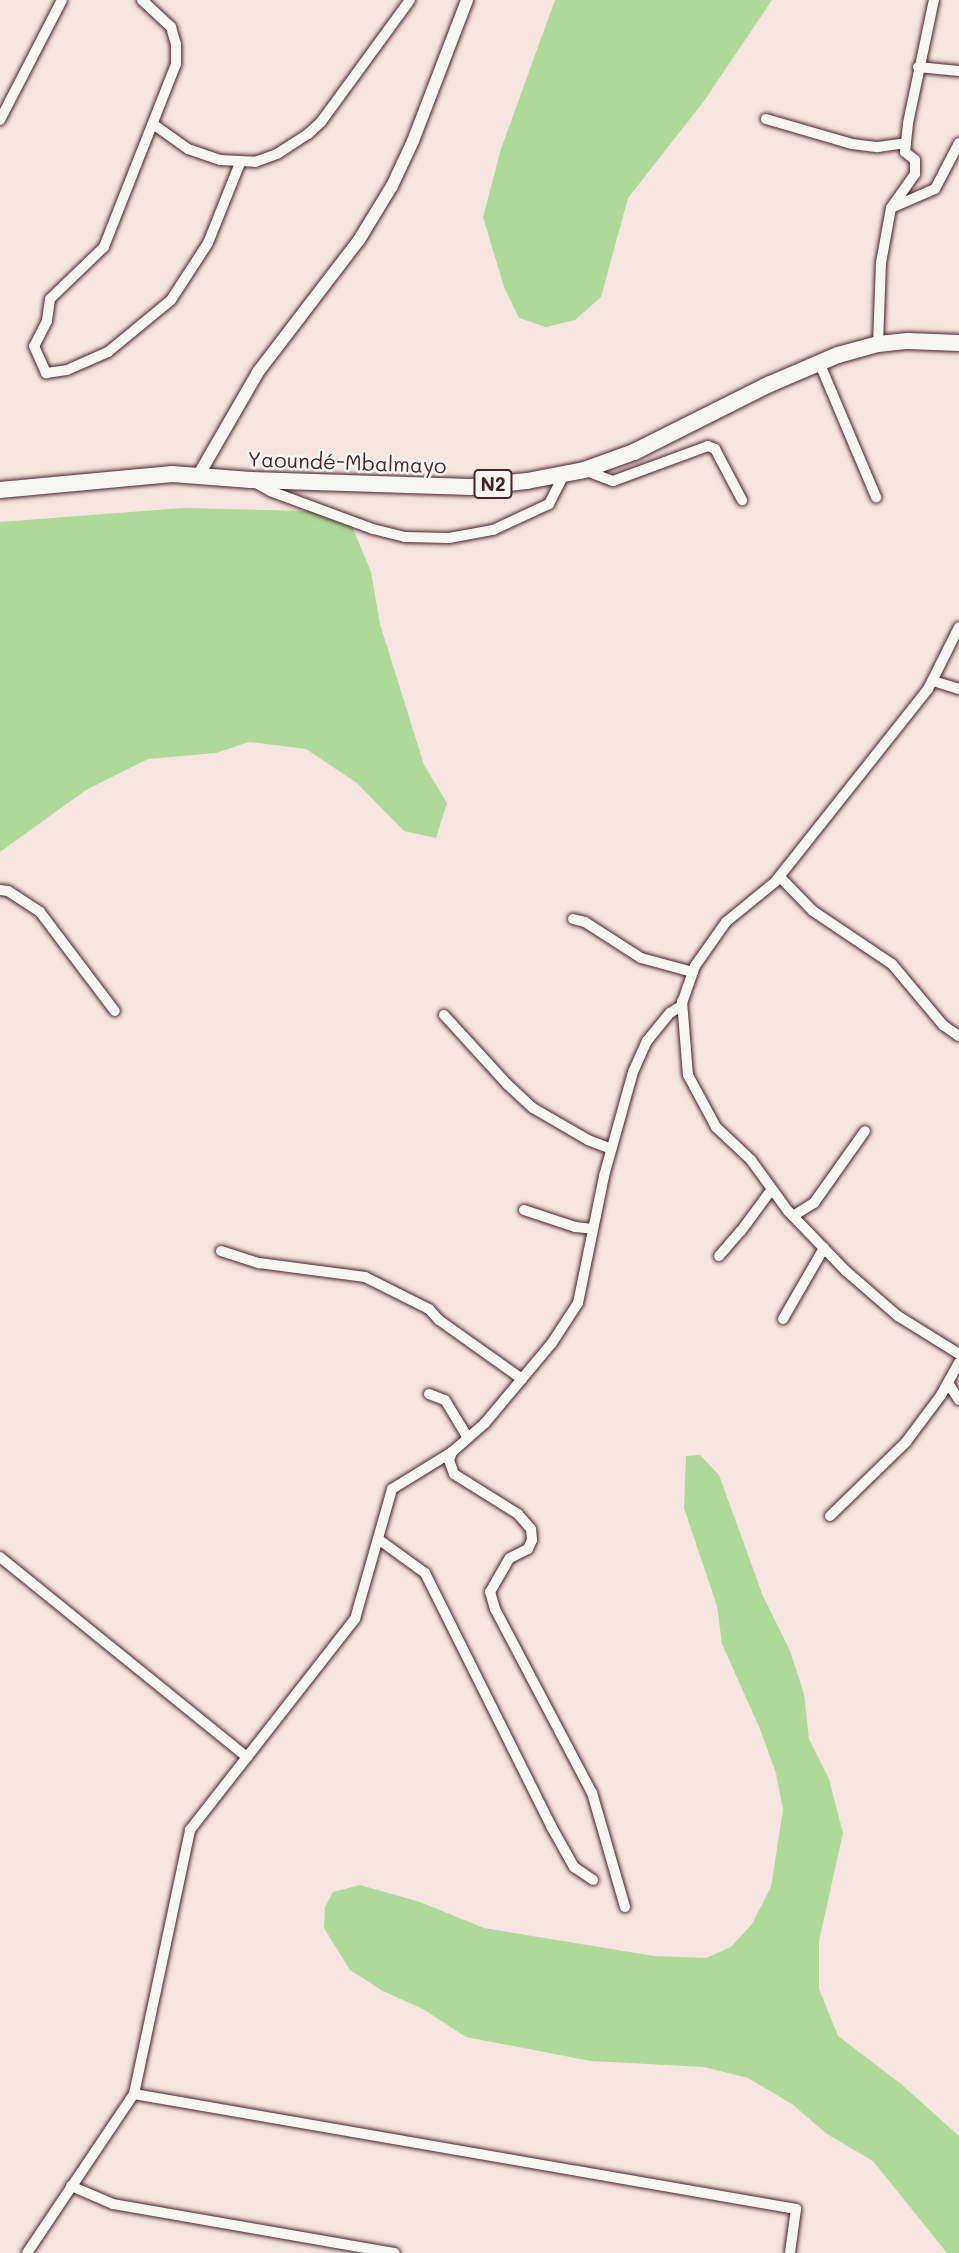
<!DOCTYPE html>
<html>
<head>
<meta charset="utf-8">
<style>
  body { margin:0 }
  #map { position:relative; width:959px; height:2253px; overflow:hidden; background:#f6e4e0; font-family:Mali,sans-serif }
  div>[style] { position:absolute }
  .green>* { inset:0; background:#adda98 }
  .roads { filter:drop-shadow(0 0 2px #4a1f2b) drop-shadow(0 0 2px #4a1f2b) }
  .minor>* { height:10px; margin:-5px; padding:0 5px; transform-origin:5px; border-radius:5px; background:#f6f6f2 }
  .major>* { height:12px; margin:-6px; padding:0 6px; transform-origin:6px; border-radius:6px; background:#f6f6f2 }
  .highway>* { height:16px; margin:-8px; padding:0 8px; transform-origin:8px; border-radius:8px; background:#f6f6f2 }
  span { translate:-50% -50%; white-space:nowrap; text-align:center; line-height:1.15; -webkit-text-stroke:5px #f6f6f2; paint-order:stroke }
  .shield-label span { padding:2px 5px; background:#f6f6f2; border:2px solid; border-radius:5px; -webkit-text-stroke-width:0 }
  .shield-label { font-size:19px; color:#4a1f2b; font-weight:700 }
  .street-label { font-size:21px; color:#4a1f2b }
</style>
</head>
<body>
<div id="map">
  <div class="green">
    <i style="clip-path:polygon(555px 0,772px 0,704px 101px,628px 198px,601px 297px,575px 320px,546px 327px,519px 318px,504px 287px,483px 217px,501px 149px)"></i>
    <i style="clip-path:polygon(183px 508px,346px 512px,371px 572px,380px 624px,424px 765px,447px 803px,436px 838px,404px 831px,357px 783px,306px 749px,249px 742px,216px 753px,148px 759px,86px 790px,0 852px,0 522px)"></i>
    <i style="clip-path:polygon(700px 1455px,719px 1475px,763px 1596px,790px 1651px,804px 1694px,809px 1739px,829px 1779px,843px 1833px,819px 1941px,819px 1989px,838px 2036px,901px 2084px,959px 2136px,959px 2253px,947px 2253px,873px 2161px,827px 2134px,792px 2104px,748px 2078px,704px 2067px,591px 2061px,466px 2037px,423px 2009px,383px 1991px,350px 1970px,324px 1928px,325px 1907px,333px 1892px,360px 1885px,420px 1902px,484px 1928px,654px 1956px,706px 1958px,731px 1947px,752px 1924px,771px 1887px,783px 1810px,776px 1773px,760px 1729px,722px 1644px,717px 1606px,684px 1508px,686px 1456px)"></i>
  </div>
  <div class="roads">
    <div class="minor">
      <i style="left:142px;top:0;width:40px;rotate:43deg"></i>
      <i style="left:171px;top:27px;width:18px;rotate:74deg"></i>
      <i style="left:176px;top:44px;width:20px;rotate:90deg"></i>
      <i style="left:176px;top:64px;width:197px;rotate:111.5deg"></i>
      <i style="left:104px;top:247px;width:75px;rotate:136.1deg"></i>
      <i style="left:50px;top:299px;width:22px;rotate:98deg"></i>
      <i style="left:47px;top:321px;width:28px;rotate:117deg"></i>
      <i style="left:34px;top:346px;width:30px;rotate:66deg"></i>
      <i style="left:46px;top:373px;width:21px;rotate:-8deg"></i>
      <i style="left:67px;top:370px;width:45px;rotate:-23.7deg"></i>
      <i style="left:108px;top:352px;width:82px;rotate:-39.5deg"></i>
      <i style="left:171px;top:300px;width:68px;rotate:-57deg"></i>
      <i style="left:208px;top:243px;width:86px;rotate:-68.2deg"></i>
      <i style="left:918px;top:67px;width:41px;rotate:5.6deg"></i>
      <i style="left:766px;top:119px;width:90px;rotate:16.2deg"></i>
      <i style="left:852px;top:144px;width:26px;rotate:7deg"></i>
      <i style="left:878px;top:147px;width:28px;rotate:-8deg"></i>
      <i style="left:0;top:120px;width:135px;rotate:-62.7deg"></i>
      <i style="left:153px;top:124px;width:43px;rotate:35.5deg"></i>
      <i style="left:188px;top:149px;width:34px;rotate:19deg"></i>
      <i style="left:220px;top:160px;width:35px;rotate:3deg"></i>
      <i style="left:255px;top:162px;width:23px;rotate:-20deg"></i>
      <i style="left:277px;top:154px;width:37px;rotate:-33deg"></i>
      <i style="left:308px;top:134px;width:18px;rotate:-43deg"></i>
      <i style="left:321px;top:122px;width:151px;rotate:-53.9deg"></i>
      <i style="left:891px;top:208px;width:48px;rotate:-23.4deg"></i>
      <i style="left:935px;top:189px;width:52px;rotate:-62.4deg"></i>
      <i style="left:878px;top:344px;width:81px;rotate:-87.9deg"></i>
      <i style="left:881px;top:263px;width:56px;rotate:-79.7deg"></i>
      <i style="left:891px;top:208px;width:42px;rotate:-54.8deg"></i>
      <i style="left:915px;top:174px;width:14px;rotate:-90deg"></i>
      <i style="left:915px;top:160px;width:13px;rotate:-141deg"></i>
      <i style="left:905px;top:152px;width:29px;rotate:-84deg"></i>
      <i style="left:908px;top:123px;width:126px;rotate:-78.1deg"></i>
      <i style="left:819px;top:362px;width:147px;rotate:67.1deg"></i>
      <i style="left:584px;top:470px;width:31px;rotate:21deg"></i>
      <i style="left:613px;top:481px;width:101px;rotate:-20.2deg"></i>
      <i style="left:708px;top:446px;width:8px;rotate:23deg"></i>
      <i style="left:715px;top:449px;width:58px;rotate:62.1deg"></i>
      <i style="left:254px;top:482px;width:18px;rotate:29deg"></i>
      <i style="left:270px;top:491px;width:110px;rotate:20.3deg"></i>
      <i style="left:373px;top:529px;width:33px;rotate:14deg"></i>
      <i style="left:405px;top:537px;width:44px;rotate:1.3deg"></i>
      <i style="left:449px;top:538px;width:45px;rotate:-10.3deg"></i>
      <i style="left:493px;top:530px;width:62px;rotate:-24.9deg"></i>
      <i style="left:549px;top:504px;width:33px;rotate:-63deg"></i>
      <i style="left:933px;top:681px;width:27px;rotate:17deg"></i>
      <i style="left:780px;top:877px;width:47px;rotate:45.9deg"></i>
      <i style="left:813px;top:911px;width:95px;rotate:33.9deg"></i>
      <i style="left:892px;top:964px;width:80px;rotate:50.1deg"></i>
      <i style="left:943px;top:1025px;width:19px;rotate:35deg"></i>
      <i style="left:0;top:890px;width:8px;rotate:7deg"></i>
      <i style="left:8px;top:891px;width:38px;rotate:33deg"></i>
      <i style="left:40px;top:912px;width:124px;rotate:52.9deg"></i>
      <i style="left:573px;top:919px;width:12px;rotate:14deg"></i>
      <i style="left:585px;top:922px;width:67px;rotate:32.7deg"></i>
      <i style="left:641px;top:958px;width:54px;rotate:15.1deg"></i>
      <i style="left:682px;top:1001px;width:74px;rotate:85.4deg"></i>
      <i style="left:688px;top:1075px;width:59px;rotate:61.7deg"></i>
      <i style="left:716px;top:1127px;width:48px;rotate:43.3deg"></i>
      <i style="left:751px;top:1160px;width:63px;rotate:54deg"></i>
      <i style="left:788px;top:1211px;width:83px;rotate:46deg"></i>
      <i style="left:846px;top:1271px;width:69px;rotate:40.9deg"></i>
      <i style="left:898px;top:1316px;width:72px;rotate:31.9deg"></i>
      <i style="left:444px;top:1015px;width:93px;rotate:47.6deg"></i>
      <i style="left:507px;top:1084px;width:35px;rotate:43deg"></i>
      <i style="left:533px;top:1108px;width:64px;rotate:30.2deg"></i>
      <i style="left:588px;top:1140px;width:25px;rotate:21deg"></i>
      <i style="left:524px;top:1210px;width:54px;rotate:18.4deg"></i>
      <i style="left:575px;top:1227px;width:18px;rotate:6deg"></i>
      <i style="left:793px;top:1216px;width:25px;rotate:-32deg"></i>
      <i style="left:814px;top:1203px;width:88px;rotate:-54.7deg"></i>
      <i style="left:221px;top:1251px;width:40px;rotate:18deg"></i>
      <i style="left:259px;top:1263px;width:107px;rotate:7.5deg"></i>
      <i style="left:365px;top:1277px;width:72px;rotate:26.6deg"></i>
      <i style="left:429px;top:1309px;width:15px;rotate:48deg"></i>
      <i style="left:439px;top:1320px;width:102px;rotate:35.4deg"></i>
      <i style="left:719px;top:1256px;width:33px;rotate:-49deg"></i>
      <i style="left:741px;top:1231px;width:52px;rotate:-53.6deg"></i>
      <i style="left:783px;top:1319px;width:82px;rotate:-60deg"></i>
      <i style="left:948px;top:1383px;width:20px;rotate:57deg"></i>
      <i style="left:429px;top:1394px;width:17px;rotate:21deg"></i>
      <i style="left:445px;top:1400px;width:44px;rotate:58.8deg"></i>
      <i style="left:830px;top:1516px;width:106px;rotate:-44.2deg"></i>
      <i style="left:906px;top:1442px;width:59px;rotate:-53.3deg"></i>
      <i style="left:941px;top:1395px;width:37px;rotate:-61deg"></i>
      <i style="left:378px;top:1539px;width:58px;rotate:35.9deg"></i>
      <i style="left:425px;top:1573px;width:283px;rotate:63.5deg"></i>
      <i style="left:551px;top:1826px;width:47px;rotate:60.7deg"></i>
      <i style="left:574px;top:1867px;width:23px;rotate:34deg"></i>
      <i style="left:0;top:1557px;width:318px;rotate:39deg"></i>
      <i style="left:625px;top:1907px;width:119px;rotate:-106.1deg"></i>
      <i style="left:592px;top:1793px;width:208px;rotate:-117.8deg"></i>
      <i style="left:495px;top:1609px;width:18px;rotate:-106deg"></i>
      <i style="left:490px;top:1592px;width:39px;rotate:-60deg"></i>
      <i style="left:510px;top:1558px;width:20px;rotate:-27deg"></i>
      <i style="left:528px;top:1549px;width:10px;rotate:-66deg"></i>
      <i style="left:532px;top:1540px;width:11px;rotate:-95deg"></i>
      <i style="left:531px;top:1529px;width:20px;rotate:-131deg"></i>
      <i style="left:518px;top:1514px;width:75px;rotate:-148deg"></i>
      <i style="left:454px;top:1474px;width:15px;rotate:-110deg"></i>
      <i style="left:449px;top:1460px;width:9px;rotate:-69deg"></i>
      <i style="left:452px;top:1452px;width:44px;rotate:-41.3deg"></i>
      <i style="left:485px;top:1423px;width:104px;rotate:-50.1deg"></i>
      <i style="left:552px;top:1343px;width:48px;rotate:-57deg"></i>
      <i style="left:578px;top:1303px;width:130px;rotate:-78.4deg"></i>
      <i style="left:604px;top:1176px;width:108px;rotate:-74.4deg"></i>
      <i style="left:633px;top:1072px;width:34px;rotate:-66deg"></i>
      <i style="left:647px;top:1041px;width:36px;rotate:-51deg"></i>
      <i style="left:670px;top:1013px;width:13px;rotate:-32deg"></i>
      <i style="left:681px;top:1006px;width:42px;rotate:-70.7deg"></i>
      <i style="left:695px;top:966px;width:54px;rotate:-54.8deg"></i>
      <i style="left:726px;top:922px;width:63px;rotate:-39.2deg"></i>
      <i style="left:775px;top:882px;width:246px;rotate:-51.6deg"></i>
      <i style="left:928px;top:689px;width:69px;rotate:-63.4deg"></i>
      <i style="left:134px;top:2094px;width:672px;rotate:9.85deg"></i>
      <i style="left:796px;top:2209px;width:44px;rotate:97.8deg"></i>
      <i style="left:71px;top:2186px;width:46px;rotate:23.2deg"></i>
      <i style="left:113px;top:2204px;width:286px;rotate:9.9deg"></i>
      <i style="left:27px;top:2253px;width:192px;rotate:-56.1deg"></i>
      <i style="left:134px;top:2094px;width:270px;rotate:-78deg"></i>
      <i style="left:190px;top:1830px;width:268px;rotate:-52deg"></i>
      <i style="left:355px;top:1619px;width:135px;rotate:-74.1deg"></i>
      <i style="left:392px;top:1489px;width:70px;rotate:-31.7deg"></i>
    </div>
    <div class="major">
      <i style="left:198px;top:476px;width:120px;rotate:-60deg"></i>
      <i style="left:258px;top:372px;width:166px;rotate:-52.6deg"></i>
      <i style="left:359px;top:240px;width:63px;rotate:-58.6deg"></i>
      <i style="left:392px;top:186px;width:50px;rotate:-65deg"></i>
      <i style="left:413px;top:141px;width:151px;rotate:-69deg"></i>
    </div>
    <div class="highway">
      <i style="left:0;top:490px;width:173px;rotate:-5.3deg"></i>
      <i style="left:172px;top:474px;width:79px;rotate:4.3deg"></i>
      <i style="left:251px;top:480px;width:220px;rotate:1.8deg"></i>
      <i style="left:471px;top:487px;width:56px;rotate:-6.1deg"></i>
      <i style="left:527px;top:481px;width:58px;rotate:-10.9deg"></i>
      <i style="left:584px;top:470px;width:53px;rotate:-19.8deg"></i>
      <i style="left:634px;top:452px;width:152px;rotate:-26.6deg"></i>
      <i style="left:770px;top:384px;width:74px;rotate:-23.1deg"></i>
      <i style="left:838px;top:355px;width:41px;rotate:-15.4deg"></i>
      <i style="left:878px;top:344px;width:30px;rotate:-6deg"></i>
      <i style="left:908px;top:341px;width:51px;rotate:2.2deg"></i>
    </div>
  </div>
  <div class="shield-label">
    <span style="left:493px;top:484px">N2</span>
  </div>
  <div class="street-label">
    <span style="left:347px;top:462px;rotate:2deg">Yaoundé-Mbalmayo</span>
  </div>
</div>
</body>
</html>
